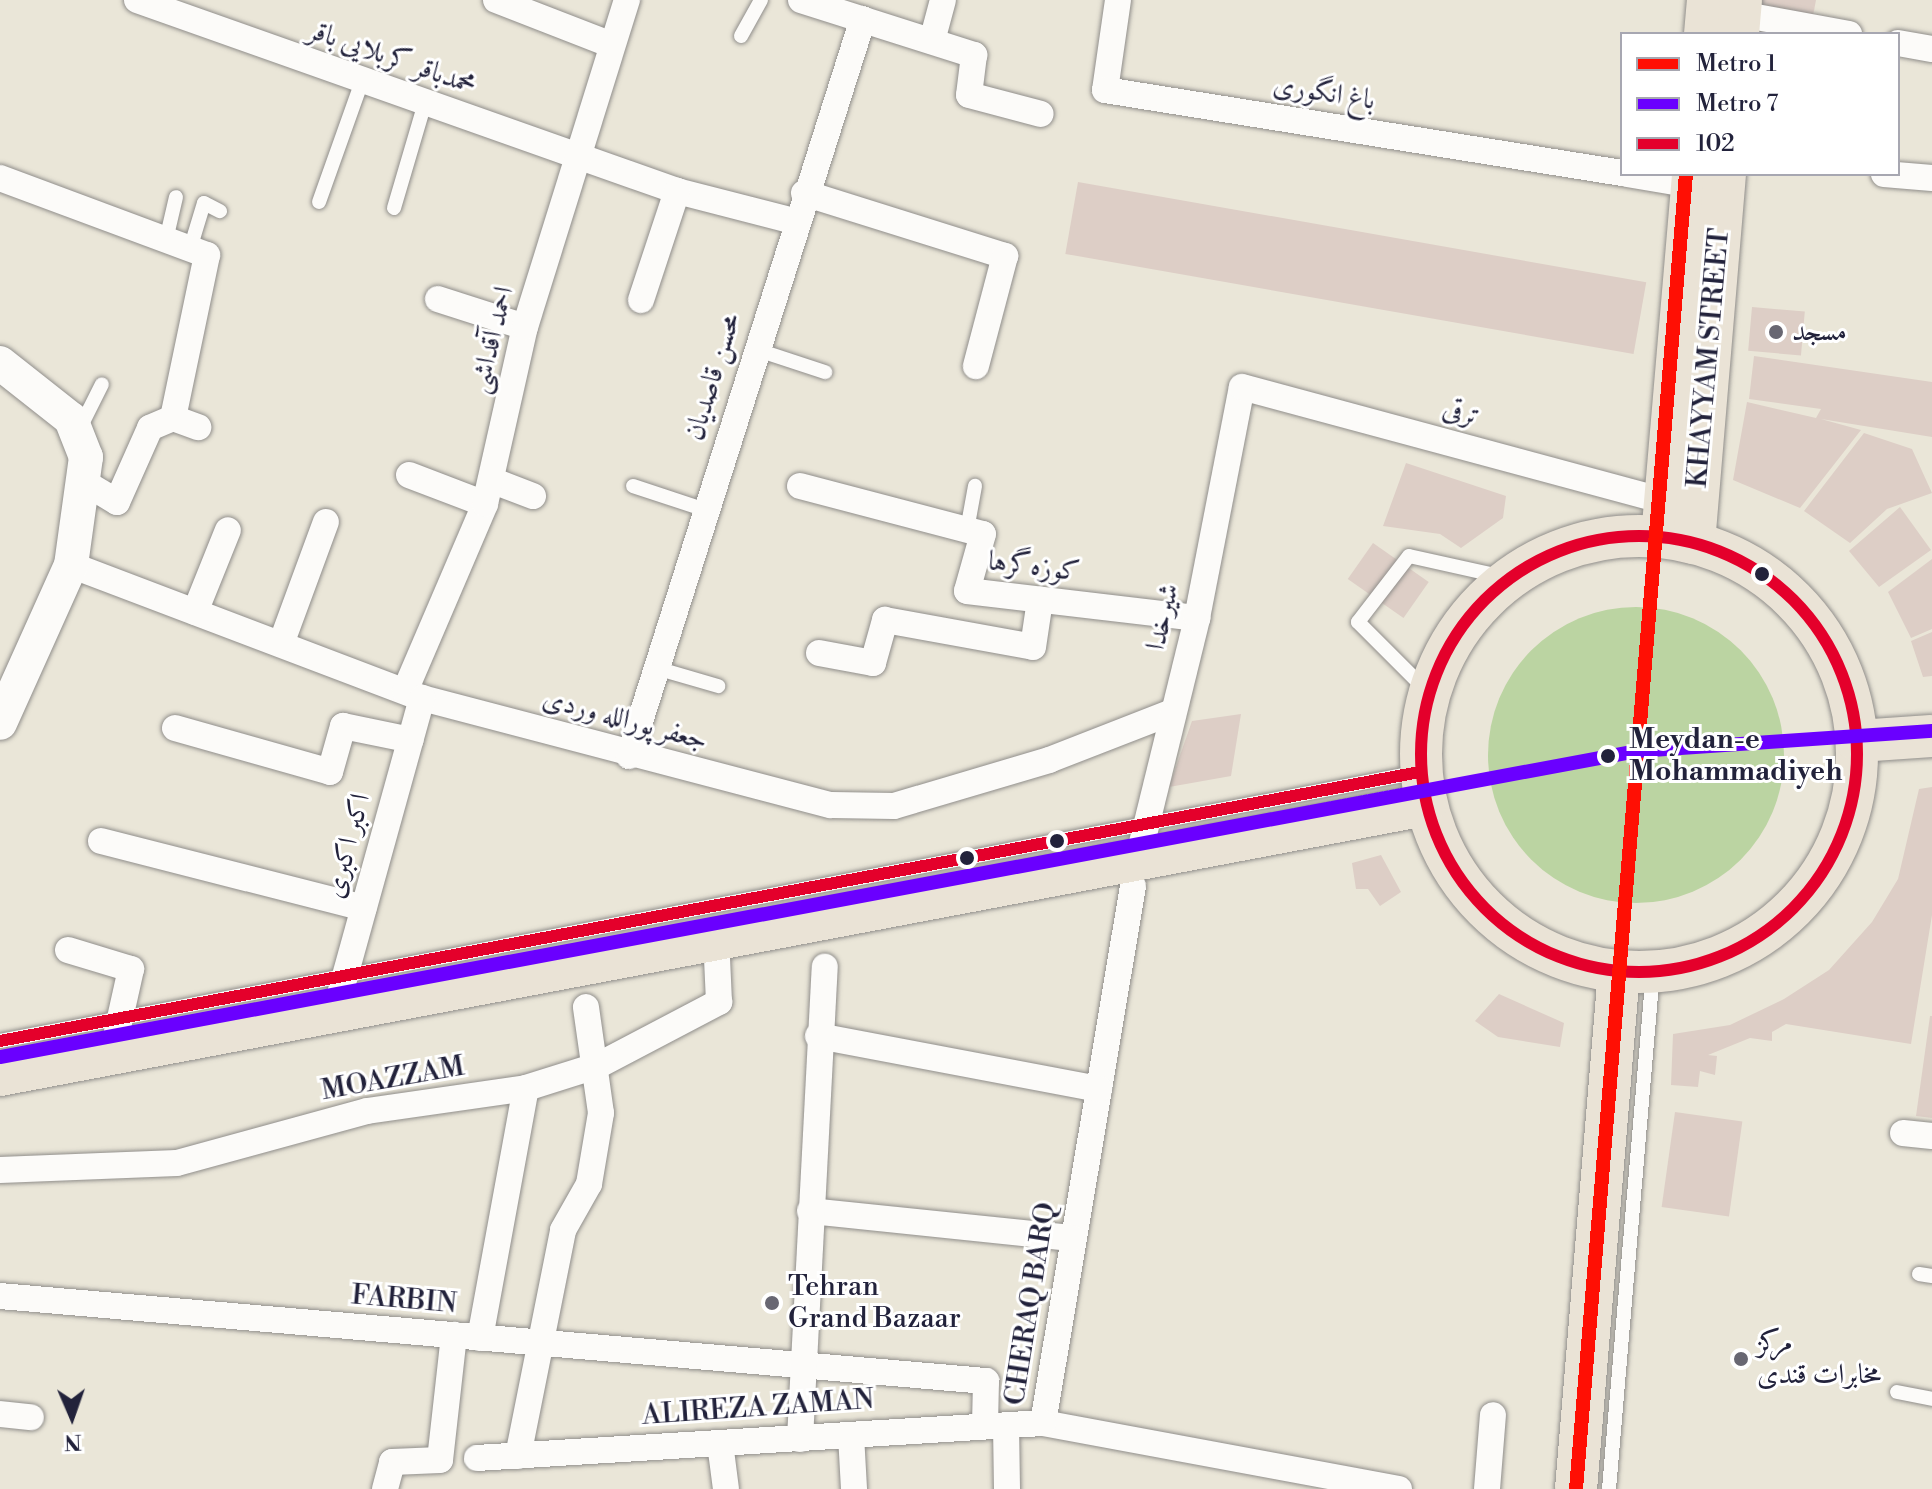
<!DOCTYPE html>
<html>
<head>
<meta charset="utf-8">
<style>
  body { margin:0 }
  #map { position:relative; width:1932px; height:1489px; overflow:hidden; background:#eae6d8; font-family:"Libre Bodoni",Amiri,serif }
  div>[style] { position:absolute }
  .green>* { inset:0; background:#bbd4a2 }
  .round { border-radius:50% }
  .building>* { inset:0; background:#ddcec6; transform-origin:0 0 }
  .roads { filter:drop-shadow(0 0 2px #908e8b) drop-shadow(0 0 2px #908e8b) }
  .service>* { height:14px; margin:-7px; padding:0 7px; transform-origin:7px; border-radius:7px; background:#fcfbf9 }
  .minor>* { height:26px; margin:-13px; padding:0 13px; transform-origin:13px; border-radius:13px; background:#fcfbf9 }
  .tertiary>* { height:34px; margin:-17px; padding:0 17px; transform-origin:17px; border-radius:17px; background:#fcfbf9 }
  .primary>* { height:42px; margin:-21px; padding:0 21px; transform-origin:21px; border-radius:21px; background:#eae3d6 }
  .primary>.ring { margin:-21px; padding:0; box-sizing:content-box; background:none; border:42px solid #eae3d6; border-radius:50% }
  .bus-1>* { height:12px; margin:-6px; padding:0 6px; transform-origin:6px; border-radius:6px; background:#e4002b }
  .bus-1>.ring { margin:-6px; padding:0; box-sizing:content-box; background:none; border:12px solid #e4002b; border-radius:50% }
  .metro-1>* { height:14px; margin:-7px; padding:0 7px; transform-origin:7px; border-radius:7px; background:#ff0f04 }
  .metro-2>* { height:14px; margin:-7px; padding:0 7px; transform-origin:7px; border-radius:7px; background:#6a00ff }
  .dots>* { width:22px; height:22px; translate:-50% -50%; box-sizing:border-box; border:4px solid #fff; border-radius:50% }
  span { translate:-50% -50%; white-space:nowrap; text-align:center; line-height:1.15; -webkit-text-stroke:6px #fff; paint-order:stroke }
  .street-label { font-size:28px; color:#22223b }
  .poi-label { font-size:28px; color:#22223b }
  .left { translate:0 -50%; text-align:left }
  .stop-label { font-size:28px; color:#22223b; font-weight:700 }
  .legend { position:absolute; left:1620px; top:32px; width:280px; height:144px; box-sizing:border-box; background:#fff; border:2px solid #a7a7b1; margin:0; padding:10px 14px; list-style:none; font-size:24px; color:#22223b }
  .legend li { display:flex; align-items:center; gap:16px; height:40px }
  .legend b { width:40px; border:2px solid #a7a7b1 }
  .north { position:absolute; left:32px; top:1377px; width:80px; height:80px; -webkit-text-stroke:6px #fff; paint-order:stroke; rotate:178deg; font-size:22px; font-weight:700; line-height:32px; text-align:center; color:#22223b }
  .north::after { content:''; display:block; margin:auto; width:28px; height:36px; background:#22223b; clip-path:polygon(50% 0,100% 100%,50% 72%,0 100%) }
</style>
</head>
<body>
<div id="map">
  <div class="green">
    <i class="round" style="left:1488px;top:607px;width:296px;height:296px"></i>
  </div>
  <div class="building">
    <i style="clip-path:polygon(1749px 0,1816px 0,1812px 21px,1749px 10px)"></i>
    <i style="left:1078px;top:182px;width:577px;height:73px;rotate:10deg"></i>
    <i style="left:1752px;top:307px;width:53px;height:44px;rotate:5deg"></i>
    <i style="clip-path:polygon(1754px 356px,1932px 382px,1932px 437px,1821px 419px,1861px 430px,1800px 508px,1733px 480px,1747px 402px,1816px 418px,1821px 409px,1749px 399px)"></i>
    <i style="clip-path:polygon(1864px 433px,1912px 449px,1932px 493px,1887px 509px,1850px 543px,1804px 511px)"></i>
    <i style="clip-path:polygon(1406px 463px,1506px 496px,1503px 518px,1461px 548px,1440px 534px,1383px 526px)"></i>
    <i style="clip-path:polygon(1900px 507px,1931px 550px,1879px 587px,1849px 551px)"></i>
    <i style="left:1373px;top:543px;width:68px;height:44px;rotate:35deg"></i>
    <i style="clip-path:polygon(1932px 559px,1932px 629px,1911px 638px,1888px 592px)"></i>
    <i style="clip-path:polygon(1932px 632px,1932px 676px,1923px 677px,1911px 641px)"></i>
    <i style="clip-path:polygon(1241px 714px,1231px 776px,1169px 787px,1192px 721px)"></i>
    <i style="clip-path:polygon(1932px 787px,1932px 915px,1911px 1044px,1786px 1024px,1772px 1032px,1772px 1041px,1750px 1038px,1708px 1055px,1717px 1056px,1715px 1075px,1700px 1071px,1698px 1087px,1671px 1085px,1673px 1034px,1730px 1025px,1784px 999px,1829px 970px,1872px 922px,1898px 879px,1919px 789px)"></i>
    <i style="clip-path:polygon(1381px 855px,1401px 892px,1380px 906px,1368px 889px,1356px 889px,1352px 863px)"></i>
    <i style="clip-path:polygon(1499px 994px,1564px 1023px,1560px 1047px,1498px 1037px,1475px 1021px)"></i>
    <i style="clip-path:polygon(1930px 1016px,1932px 1016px,1932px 1118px,1916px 1116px)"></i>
    <i style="left:1675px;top:1112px;width:68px;height:96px;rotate:8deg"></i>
  </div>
  <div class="roads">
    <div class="service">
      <i style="left:741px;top:36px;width:41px;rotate:-60.9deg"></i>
      <i style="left:319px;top:202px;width:128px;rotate:-70.4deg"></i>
      <i style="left:394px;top:208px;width:109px;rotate:-73.6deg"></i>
      <i style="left:166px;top:240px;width:44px;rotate:-76.9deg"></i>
      <i style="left:190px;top:249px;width:48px;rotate:-73.1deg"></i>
      <i style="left:204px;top:203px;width:18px;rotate:27deg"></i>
      <i style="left:755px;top:349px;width:74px;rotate:18.2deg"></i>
      <i style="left:79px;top:430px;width:51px;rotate:-63.4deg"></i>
      <i style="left:633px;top:486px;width:77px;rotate:18.2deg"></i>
      <i style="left:967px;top:530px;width:45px;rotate:-79.7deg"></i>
      <i style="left:656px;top:668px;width:65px;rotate:16.2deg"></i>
      <i style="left:1428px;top:692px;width:99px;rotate:-135deg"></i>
      <i style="left:1358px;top:622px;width:83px;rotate:-52.3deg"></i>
      <i style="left:1409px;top:556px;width:101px;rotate:12.5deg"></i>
      <i style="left:0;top:1041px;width:1445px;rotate:-10.73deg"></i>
      <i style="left:1919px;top:1274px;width:13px;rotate:9deg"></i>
      <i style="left:1897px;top:1392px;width:36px;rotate:11deg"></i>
      <i style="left:1609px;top:1489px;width:519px;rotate:-85.14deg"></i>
    </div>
    <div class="minor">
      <i style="left:137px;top:0;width:573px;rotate:19.48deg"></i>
      <i style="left:677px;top:191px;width:121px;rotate:14.4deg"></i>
      <i style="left:496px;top:0;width:124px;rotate:21.2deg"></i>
      <i style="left:801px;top:0;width:182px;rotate:17.6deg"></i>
      <i style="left:974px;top:55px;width:40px;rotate:97.1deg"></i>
      <i style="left:969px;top:95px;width:74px;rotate:14.8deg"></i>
      <i style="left:1118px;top:0;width:91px;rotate:98.2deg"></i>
      <i style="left:1105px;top:90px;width:524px;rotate:9.12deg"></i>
      <i style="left:1740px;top:14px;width:111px;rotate:10.4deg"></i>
      <i style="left:932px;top:41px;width:42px;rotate:-75deg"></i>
      <i style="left:1898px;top:43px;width:35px;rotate:10deg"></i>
      <i style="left:1627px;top:174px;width:66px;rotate:9.6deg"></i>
      <i style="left:1884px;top:174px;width:48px;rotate:4.8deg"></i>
      <i style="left:0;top:178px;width:221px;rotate:20.4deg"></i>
      <i style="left:207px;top:255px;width:167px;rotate:101.8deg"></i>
      <i style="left:173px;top:418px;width:25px;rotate:157deg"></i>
      <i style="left:150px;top:428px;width:81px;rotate:114deg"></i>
      <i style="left:117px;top:502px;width:37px;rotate:-149deg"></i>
      <i style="left:804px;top:193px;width:211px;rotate:17.4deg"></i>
      <i style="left:1005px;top:256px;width:114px;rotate:104.8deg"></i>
      <i style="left:438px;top:299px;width:91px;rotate:17.8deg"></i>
      <i style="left:641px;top:300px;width:115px;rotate:-71.7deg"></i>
      <i style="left:173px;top:418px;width:27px;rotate:20deg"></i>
      <i style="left:409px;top:475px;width:81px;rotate:20.9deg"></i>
      <i style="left:491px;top:480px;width:45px;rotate:20.9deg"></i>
      <i style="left:800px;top:486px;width:189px;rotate:14.7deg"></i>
      <i style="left:983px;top:534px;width:59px;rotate:105.7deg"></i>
      <i style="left:967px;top:591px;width:232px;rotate:6.7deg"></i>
      <i style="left:71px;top:565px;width:375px;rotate:20.8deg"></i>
      <i style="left:422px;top:698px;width:423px;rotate:14.7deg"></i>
      <i style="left:831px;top:805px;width:63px;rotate:0.9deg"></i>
      <i style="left:894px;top:806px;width:162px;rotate:-16.5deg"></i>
      <i style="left:1049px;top:760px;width:132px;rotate:-21.3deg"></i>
      <i style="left:195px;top:612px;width:88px;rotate:-68.1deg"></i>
      <i style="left:281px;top:644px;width:130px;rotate:-69.8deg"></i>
      <i style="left:819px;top:653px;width:55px;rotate:10.5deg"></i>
      <i style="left:873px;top:663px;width:45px;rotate:-74.4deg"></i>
      <i style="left:885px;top:620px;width:150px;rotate:10.3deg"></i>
      <i style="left:1033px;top:647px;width:48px;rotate:-81.5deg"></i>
      <i style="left:405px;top:691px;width:203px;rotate:-66.8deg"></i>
      <i style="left:485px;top:504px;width:181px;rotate:-77.3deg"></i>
      <i style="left:525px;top:327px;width:343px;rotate:-72.7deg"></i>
      <i style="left:175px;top:728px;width:161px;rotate:15.8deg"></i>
      <i style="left:330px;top:772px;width:48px;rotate:-74.2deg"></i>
      <i style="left:343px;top:726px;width:69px;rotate:11.6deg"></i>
      <i style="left:629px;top:756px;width:773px;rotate:-72.39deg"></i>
      <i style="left:101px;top:841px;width:271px;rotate:14.3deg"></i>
      <i style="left:1138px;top:859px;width:248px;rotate:-76.2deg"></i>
      <i style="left:1197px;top:618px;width:235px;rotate:-79deg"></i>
      <i style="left:1242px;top:387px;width:438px;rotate:15.1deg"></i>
      <i style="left:1133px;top:886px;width:544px;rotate:99.51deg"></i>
      <i style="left:1043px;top:1423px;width:362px;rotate:10.5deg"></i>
      <i style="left:68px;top:950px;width:66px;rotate:16.8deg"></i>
      <i style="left:131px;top:969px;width:87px;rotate:102.6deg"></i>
      <i style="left:335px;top:1012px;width:326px;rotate:-74.5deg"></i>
      <i style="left:818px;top:1036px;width:286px;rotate:10.7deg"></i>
      <i style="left:1903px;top:1133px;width:29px;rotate:6deg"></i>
      <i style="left:0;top:1170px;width:177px;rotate:-2.3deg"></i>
      <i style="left:177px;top:1163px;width:197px;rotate:-15.3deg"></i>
      <i style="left:367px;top:1111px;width:161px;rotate:-8.2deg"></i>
      <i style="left:526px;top:1088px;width:77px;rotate:-17.5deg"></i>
      <i style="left:599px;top:1065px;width:136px;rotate:-27.7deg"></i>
      <i style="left:719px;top:1002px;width:65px;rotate:-92.6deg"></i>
      <i style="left:810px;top:1211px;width:264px;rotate:5.9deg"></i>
      <i style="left:0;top:1296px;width:990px;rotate:4.93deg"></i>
      <i style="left:986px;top:1381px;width:45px;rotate:91.3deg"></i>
      <i style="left:480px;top:1338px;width:254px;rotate:-79.6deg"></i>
      <i style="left:0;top:1414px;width:31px;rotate:6deg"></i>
      <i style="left:1006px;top:1425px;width:64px;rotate:89.1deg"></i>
      <i style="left:851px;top:1435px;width:54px;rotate:86.8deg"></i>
      <i style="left:800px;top:1439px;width:473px;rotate:-87deg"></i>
      <i style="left:720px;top:1443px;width:46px;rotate:82.6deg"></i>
      <i style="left:518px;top:1456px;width:230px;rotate:-78.7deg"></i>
      <i style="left:563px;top:1230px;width:53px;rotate:-60.5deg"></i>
      <i style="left:589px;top:1184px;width:72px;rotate:-80.4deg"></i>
      <i style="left:601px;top:1113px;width:107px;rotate:-98.1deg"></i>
      <i style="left:477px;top:1458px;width:567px;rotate:-3.54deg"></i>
      <i style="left:385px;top:1489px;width:28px;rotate:-75deg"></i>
      <i style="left:392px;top:1462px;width:48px;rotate:-2.4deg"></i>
      <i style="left:440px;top:1460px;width:126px;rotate:-83.6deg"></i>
      <i style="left:1487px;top:1489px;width:74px;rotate:-85.4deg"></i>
    </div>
    <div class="tertiary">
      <i style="left:0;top:363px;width:90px;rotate:38.3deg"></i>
      <i style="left:71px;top:419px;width:41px;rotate:68.5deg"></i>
      <i style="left:86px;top:457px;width:109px;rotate:97.9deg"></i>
      <i style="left:71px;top:565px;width:173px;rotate:114.2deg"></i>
    </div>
    <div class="primary">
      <i style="left:1705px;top:34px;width:34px;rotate:-85deg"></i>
      <i style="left:1738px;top:34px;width:34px;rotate:-85deg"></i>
      <i class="ring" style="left:1421px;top:536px;width:394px;height:394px"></i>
      <i style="left:1662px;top:537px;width:364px;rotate:-85.1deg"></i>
      <i style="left:1694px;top:543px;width:370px;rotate:-85.2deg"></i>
      <i style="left:1858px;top:741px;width:74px;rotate:-3.9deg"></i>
      <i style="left:0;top:1075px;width:1450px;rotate:-10.73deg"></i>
      <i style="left:1576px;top:1489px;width:519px;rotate:-85.25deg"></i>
    </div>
  </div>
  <div class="bus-1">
    <i class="ring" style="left:1421px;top:536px;width:424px;height:424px"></i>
    <i style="left:0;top:1041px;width:1445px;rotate:-10.73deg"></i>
  </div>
  <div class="metro-1">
    <i style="left:1576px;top:1489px;width:1320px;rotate:-85.22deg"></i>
  </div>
  <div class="metro-2">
    <i style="left:0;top:1057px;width:1665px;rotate:-10.59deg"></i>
    <i style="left:1637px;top:751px;width:296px;rotate:-3.9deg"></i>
  </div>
  <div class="dots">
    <i style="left:1776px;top:332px;background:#686772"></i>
    <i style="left:1762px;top:574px;background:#22223b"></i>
    <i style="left:1608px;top:756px;background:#22223b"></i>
    <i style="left:1057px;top:841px;background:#22223b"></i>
    <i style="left:967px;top:858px;background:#22223b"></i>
    <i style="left:772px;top:1303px;background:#686772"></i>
    <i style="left:1741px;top:1359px;background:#686772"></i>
  </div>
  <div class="street-label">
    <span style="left:392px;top:58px;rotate:19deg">محمدباقر کربلایی باقر</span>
    <span style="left:1324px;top:93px;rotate:9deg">باغ انگوری</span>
    <span style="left:492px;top:340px;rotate:-76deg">احمد آقداشی</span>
    <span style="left:1709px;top:358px;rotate:-85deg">KHAYYAM STREET</span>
    <span style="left:713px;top:377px;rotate:-73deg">محسن قاصدیان</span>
    <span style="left:1461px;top:413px;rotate:15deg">ترقی</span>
    <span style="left:1034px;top:567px;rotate:7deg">کوزه‌گرها</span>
    <span style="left:1163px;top:617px;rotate:-77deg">شیرخدا</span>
    <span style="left:625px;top:720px;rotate:15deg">جعفر پورالله وردی</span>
    <span style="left:348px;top:846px;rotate:-75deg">اکبر اکبری</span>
    <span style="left:393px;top:1079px;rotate:-10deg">MOAZZAM</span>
    <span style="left:404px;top:1300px;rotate:5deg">FARBIN</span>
    <span style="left:1031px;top:1304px;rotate:-81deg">CHERAQ BARQ</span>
    <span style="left:758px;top:1408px;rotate:-4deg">ALIREZA ZAMAN</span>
  </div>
  <div class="poi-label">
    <span class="left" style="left:1792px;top:332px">مسجد</span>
    <span class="left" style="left:788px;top:1303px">Tehran<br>Grand Bazaar</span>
    <span class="left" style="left:1757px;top:1359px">مرکز<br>مخابرات قندی</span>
  </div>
  <div class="stop-label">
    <span class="left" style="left:1629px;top:756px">Meydan-e<br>Mohammadiyeh</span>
  </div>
  <ul class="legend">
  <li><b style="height:10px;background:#ff0f04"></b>Metro 1</li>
  <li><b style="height:10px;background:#6a00ff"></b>Metro 7</li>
  <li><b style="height:10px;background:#e4002b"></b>102</li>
  </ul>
  <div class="north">N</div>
</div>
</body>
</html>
